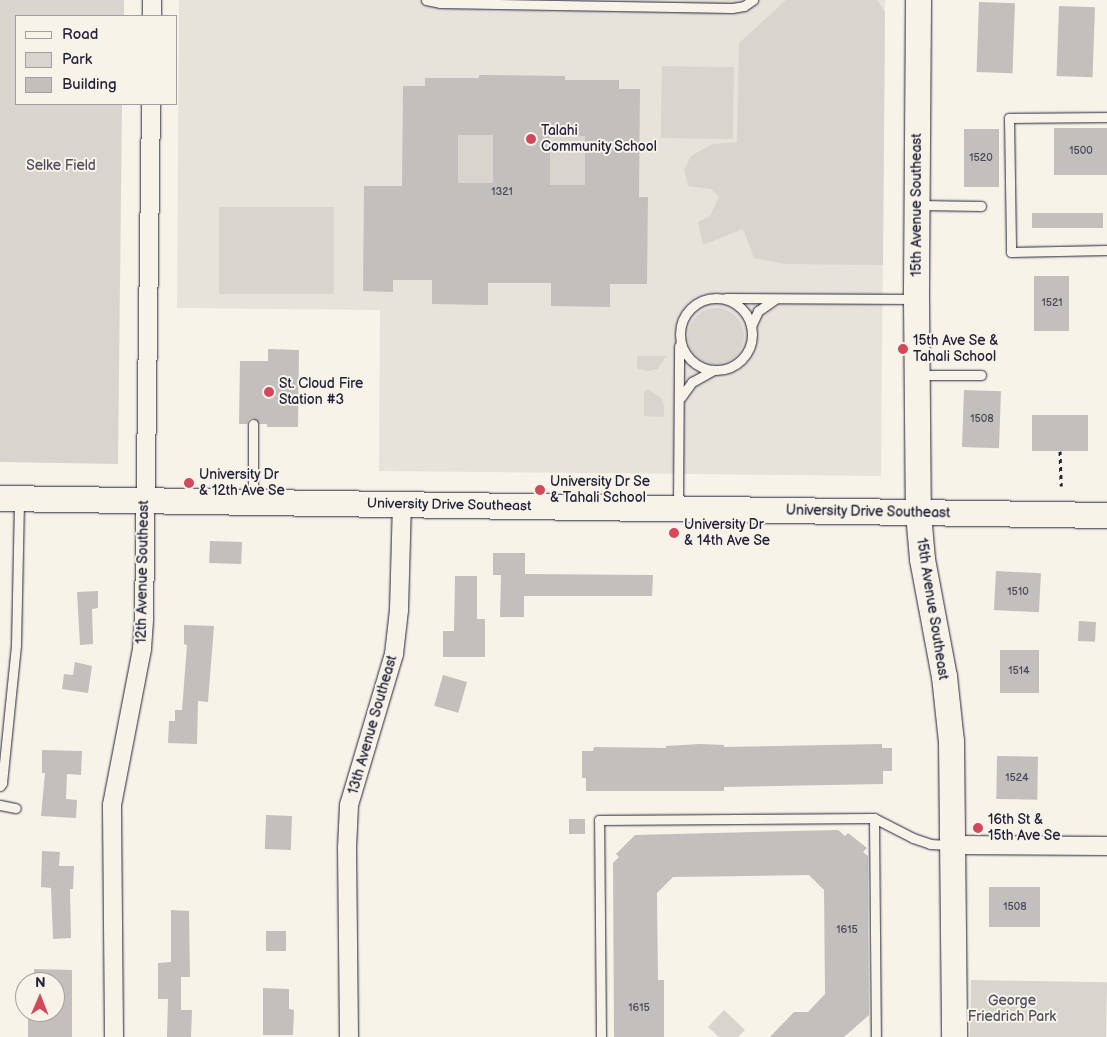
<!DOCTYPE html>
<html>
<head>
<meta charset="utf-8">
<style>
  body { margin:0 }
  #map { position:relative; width:1107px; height:1037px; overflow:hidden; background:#f7f3e8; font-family:"Balsamiq Sans",sans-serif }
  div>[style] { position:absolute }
  .built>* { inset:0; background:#e7e3db }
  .green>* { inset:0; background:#d8d5cf; transform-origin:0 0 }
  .round { border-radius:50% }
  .building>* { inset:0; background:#c2bfbd; transform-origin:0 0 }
  .path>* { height:3px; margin-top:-1.5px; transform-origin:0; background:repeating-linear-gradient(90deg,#22223b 0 4px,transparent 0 8px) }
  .roads { filter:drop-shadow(0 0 1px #22223b) drop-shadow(0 0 1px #22223b) }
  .lane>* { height:9px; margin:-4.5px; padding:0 4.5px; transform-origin:4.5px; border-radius:4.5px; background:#f7f3e8 }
  .lane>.ring { margin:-4.5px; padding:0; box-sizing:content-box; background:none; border:9px solid #f7f3e8; border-radius:50% }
  .street>* { height:18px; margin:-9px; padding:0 9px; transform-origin:9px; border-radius:9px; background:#f7f3e8 }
  .secondary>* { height:25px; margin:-12.5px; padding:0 12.5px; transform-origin:12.5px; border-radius:12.5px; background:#f7f3e8 }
  .dots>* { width:14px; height:14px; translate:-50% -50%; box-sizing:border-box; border:2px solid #f7f3e8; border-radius:50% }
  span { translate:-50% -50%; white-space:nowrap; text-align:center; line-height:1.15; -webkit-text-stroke:4px #f7f3e8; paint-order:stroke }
  .number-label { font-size:11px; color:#4a495c }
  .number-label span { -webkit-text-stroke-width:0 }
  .poi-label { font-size:14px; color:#22223b }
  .left { translate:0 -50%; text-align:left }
  .park-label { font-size:14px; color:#504f60 }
  .street-label { font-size:14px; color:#22223b }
  .legend { position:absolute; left:15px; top:15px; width:162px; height:90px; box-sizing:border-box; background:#f7f3e8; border:1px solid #a29fa3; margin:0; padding:6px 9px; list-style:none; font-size:15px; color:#22223b }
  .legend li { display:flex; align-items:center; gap:10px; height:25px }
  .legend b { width:25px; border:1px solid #a29fa3 }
  .north { position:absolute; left:15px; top:972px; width:50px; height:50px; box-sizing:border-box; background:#f7f3e8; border:1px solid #a29fa3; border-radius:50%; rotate:1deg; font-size:14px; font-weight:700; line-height:20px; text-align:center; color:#22223b }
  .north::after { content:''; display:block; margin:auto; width:18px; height:22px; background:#d1495b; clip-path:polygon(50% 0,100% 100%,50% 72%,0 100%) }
</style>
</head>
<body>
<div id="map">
  <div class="built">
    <i style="clip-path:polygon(179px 0,885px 0,881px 476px,379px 471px,380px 310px,177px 308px)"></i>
  </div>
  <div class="green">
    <i style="clip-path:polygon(0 0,124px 0,124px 16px,16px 16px,16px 104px,122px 104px,118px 464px,0 462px)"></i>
    <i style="clip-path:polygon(786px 0,877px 0,885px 12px,883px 265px,786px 264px,754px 258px,743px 229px,703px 245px,698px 222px,710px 216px,719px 197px,711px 189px,688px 186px,684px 170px,691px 156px,712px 144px,737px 142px,739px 43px)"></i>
    <i style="left:662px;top:66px;width:72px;height:72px;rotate:1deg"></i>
    <i style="clip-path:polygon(458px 135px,495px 135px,493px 171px,495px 171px,495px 183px,458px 183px)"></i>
    <i style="clip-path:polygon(548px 136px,585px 136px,585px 185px,547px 185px,547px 173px,550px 172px)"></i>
    <i style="left:219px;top:207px;width:115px;height:87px"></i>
    <i class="round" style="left:688px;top:308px;width:56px;height:56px"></i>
    <i style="clip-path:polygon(637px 356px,666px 356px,658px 369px,649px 371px,637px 369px)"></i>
    <i style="clip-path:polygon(648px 389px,661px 398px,664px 406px,664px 417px,644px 416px,644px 392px)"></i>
    <i style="left:971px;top:980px;width:136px;height:57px;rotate:1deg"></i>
    <i style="clip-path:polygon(724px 1010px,745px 1030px,738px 1037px,719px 1037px,708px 1027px)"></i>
  </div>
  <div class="building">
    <i style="left:979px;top:2px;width:36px;height:70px;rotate:2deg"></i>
    <i style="left:1059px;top:6px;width:36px;height:70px;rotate:2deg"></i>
    <i style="clip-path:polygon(evenodd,479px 75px,565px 76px,565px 80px,619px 80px,619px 89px,640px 89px,639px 197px,648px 197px,647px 284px,610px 284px,610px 307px,551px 306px,551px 283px,488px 283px,488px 305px,432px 304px,432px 280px,393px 280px,393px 292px,363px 291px,364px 186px,402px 186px,403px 86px,425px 86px,425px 78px,479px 78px,479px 75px,458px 135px,493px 135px,493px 183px,458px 183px,458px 135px,479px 75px,550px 136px,585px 136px,585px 185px,550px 185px,550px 136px)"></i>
    <i style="left:1054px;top:128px;width:53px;height:47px"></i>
    <i style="left:964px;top:129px;width:35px;height:58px"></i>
    <i style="left:1032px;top:213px;width:71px;height:15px"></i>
    <i style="left:1034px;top:276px;width:35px;height:55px"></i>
    <i style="clip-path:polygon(268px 349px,299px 350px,298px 427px,267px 427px,267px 424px,259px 424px,253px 418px,249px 419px,247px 424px,239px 424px,240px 361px,268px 361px)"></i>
    <i style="left:964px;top:390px;width:37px;height:57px;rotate:2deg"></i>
    <i style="left:1032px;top:415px;width:56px;height:36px"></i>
    <i style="left:210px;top:541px;width:32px;height:22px;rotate:2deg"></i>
    <i style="clip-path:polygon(493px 553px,525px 553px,525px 574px,653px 575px,652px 596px,524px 596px,524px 617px,500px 617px,501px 575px,493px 575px)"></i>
    <i style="left:996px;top:571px;width:45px;height:39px;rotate:3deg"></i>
    <i style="clip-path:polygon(455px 576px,477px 576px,477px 619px,485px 619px,485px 657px,443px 657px,443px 631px,454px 631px)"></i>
    <i style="clip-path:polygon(98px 591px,98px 608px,92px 609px,93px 644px,80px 645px,77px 592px)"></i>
    <i style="left:1079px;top:621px;width:17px;height:20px;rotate:3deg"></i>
    <i style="clip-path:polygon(184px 625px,214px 626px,208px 702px,198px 701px,197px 744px,168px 743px,169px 721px,175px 721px,175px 710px,182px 710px,187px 645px,184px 644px)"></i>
    <i style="left:1000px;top:650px;width:39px;height:43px"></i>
    <i style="clip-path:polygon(75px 662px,92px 666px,88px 693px,62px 689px,64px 674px,73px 675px)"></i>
    <i style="left:443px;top:675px;width:25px;height:32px;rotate:16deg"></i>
    <i style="clip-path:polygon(700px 744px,724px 745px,724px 747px,882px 744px,882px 748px,892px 748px,892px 771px,883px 771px,883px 784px,724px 787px,724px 791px,586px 791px,586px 778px,582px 778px,582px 751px,593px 751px,594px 747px,666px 748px,666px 746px)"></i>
    <i style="clip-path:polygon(42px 750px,82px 751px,81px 775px,67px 774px,66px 799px,77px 800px,76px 818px,41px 816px,45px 773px,42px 773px)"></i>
    <i style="left:997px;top:756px;width:41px;height:43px;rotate:1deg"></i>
    <i style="left:266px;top:815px;width:26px;height:34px;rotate:2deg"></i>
    <i style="left:569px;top:819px;width:16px;height:15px"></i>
    <i style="clip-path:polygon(838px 830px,845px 836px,848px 833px,867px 848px,863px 852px,868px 856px,869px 1015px,844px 1037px,770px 1037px,794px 1012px,808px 1012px,825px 994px,824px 890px,809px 875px,673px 877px,657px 893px,658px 980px,664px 980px,664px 1037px,614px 1037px,613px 863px,619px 857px,616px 854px,635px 835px)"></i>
    <i style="clip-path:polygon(42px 851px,60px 852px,59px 866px,74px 866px,73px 889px,70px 889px,71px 938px,53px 939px,51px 888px,41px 887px)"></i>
    <i style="left:989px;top:887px;width:51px;height:40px"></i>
    <i style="clip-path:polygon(171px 910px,189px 911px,190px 977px,181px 977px,181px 1010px,192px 1010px,191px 1037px,167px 1037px,168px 999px,158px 999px,158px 963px,171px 962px)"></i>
    <i style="left:286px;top:931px;width:20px;height:20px;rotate:90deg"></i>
    <i style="clip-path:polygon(34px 969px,72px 970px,72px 1037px,28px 1037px,28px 1015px,55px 1014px,55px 982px,34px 982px)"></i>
    <i style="clip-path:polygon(263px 988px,289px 989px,289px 1009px,294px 1010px,293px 1035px,263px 1035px)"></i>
  </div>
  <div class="path">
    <i style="left:1060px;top:451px;width:35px;rotate:88deg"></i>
  </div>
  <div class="roads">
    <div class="lane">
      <i style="left:426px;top:0;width:14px;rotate:12deg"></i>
      <i style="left:440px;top:3px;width:292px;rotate:1deg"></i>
      <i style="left:732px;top:8px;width:12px;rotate:-9deg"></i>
      <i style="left:744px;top:6px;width:11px;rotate:-34deg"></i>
      <i style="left:1107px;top:117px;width:98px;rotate:179.4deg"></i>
      <i style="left:1009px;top:118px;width:134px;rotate:89.1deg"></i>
      <i style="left:1011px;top:252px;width:96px;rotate:-1.2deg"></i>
      <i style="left:919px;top:205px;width:62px;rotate:0.9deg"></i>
      <i class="ring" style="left:680px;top:298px;width:63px;height:63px"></i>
      <i style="left:726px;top:298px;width:190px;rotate:0.3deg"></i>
      <i style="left:751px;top:326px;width:17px;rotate:-65deg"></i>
      <i style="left:758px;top:311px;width:21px;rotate:-35deg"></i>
      <i style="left:917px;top:375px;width:64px"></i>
      <i style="left:681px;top:397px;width:19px;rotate:-54deg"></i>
      <i style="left:692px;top:382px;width:23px;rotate:-29deg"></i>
      <i style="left:253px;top:424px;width:77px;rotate:90deg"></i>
      <i style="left:678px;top:506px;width:160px;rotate:-89.6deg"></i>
      <i style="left:0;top:786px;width:4px;rotate:-56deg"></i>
      <i style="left:2px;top:783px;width:139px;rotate:-84.2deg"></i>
      <i style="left:16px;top:645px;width:145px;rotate:-88.8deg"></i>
      <i style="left:0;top:805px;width:16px;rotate:11deg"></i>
      <i style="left:874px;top:818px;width:219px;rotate:89.5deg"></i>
      <i style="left:601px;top:1037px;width:217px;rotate:-90.5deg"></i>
      <i style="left:599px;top:820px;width:275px;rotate:-0.4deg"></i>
      <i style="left:874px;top:818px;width:44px;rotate:27.1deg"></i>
      <i style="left:913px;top:838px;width:18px;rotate:19deg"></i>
      <i style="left:930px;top:844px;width:19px;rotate:3deg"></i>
    </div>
    <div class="street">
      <i style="left:152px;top:16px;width:16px;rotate:-90deg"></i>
      <i style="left:952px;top:845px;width:155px;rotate:0.4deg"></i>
      <i style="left:114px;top:1037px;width:232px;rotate:-90.5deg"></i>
      <i style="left:112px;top:805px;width:159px;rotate:-79.1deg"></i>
      <i style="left:142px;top:649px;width:31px;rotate:-86deg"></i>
      <i style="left:144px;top:618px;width:514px;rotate:-89.22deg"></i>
      <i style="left:349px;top:1037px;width:189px;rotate:-90.6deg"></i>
      <i style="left:347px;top:848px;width:43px;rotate:-87.3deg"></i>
      <i style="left:349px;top:805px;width:158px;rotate:-73.4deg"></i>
      <i style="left:394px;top:654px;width:44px;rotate:-83.5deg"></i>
      <i style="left:399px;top:610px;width:106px;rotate:-88.4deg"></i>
    </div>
    <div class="secondary">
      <i style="left:918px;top:0;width:299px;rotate:90.4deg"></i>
      <i style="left:916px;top:299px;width:214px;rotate:89.5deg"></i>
      <i style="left:918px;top:513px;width:46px;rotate:85deg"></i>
      <i style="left:922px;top:559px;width:119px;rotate:79.4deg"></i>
      <i style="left:944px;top:676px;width:65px;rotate:83.9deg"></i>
      <i style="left:951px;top:741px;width:296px;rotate:89.4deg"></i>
      <i style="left:0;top:498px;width:1107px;rotate:0.88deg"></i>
    </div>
  </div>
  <div class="dots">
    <i style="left:531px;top:139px;background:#d1495b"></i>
    <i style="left:903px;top:349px;background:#d1495b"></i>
    <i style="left:269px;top:392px;background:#d1495b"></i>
    <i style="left:189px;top:483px;background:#d1495b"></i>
    <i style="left:540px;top:490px;background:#d1495b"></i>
    <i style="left:674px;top:533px;background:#d1495b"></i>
    <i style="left:978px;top:828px;background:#d1495b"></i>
  </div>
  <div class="number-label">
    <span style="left:1081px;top:151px">1500</span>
    <span style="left:981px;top:158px">1520</span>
    <span style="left:502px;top:192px">1321</span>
    <span style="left:1052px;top:303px">1521</span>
    <span style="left:982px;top:419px">1508</span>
    <span style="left:1018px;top:592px">1510</span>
    <span style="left:1019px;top:671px">1514</span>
    <span style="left:1017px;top:778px">1524</span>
    <span style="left:1015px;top:907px">1508</span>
    <span style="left:847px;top:930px">1615</span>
    <span style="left:639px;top:1008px">1615</span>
  </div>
  <div class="poi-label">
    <span class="left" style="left:541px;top:139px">Talahi<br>Community School</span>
    <span class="left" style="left:913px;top:349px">15th Ave Se &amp;<br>Tahali School</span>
    <span class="left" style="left:279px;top:392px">St. Cloud Fire<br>Station #3</span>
    <span class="left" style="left:199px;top:483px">University Dr<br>&amp; 12th Ave Se</span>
    <span class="left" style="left:550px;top:490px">University Dr Se<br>&amp; Tahali School</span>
    <span class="left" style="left:684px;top:533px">University Dr<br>&amp; 14th Ave Se</span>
    <span class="left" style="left:988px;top:828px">16th St &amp;<br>15th Ave Se</span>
  </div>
  <div class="park-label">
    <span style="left:61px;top:166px">Selke Field</span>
    <span style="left:1012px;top:1009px">George<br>Friedrich Park</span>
  </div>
  <div class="street-label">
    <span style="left:917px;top:205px;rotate:-90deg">15th Avenue Southeast</span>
    <span style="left:449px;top:505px;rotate:1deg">University Drive Southeast</span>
    <span style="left:868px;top:512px;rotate:1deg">University Drive Southeast</span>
    <span style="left:143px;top:572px;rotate:-89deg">12th Avenue Southeast</span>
    <span style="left:932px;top:609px;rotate:81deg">15th Avenue Southeast</span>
    <span style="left:373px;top:725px;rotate:-74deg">13th Avenue Southeast</span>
  </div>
  <ul class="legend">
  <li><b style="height:6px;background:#f7f3e8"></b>Road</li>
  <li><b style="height:14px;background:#d8d5cf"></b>Park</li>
  <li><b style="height:14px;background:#c2bfbd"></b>Building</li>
  </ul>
  <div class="north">N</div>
</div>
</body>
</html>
